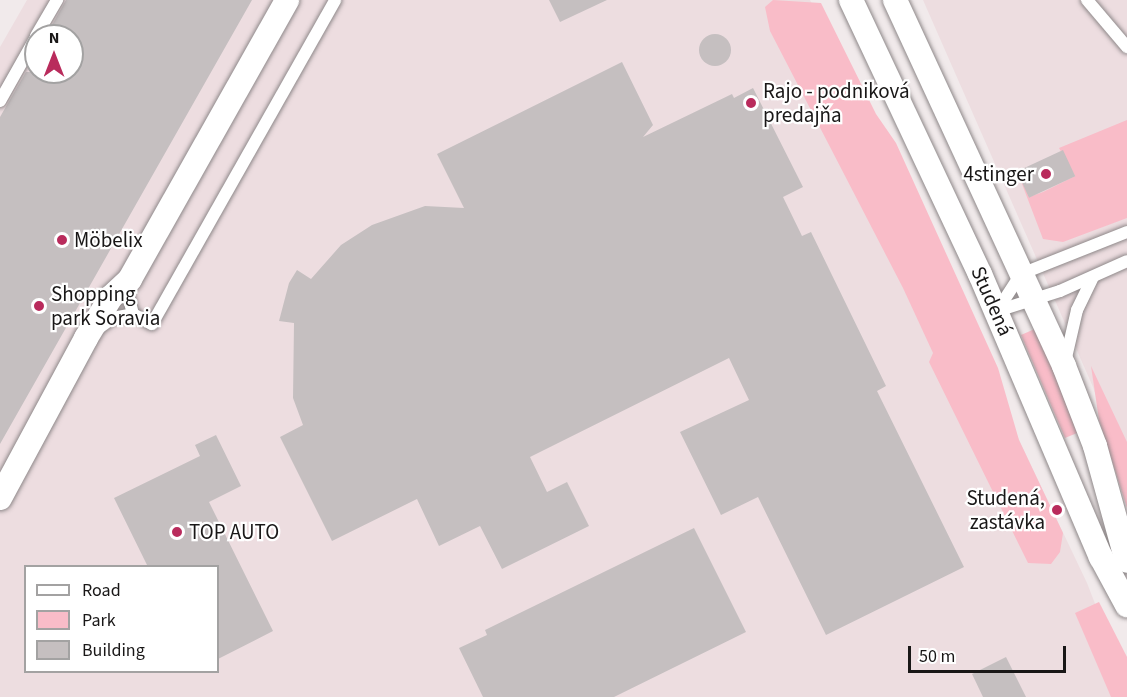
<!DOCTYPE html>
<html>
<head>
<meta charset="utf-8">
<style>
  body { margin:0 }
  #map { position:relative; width:1127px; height:697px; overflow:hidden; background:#f1eaeb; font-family:"Source Sans 3",sans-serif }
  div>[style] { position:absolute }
  .built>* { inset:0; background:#eddde0 }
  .green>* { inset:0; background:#f9bcc8 }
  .building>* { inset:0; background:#c5bfc0; transform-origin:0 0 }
  .round { border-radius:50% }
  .roads { filter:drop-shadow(0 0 2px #8e8889) drop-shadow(0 0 2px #8e8889) }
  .service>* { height:12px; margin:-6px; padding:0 6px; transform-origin:6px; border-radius:6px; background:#fff }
  .minor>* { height:24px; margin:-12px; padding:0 12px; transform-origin:12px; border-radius:12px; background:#fff }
  .dots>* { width:16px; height:16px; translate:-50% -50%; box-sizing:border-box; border:3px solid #fff; border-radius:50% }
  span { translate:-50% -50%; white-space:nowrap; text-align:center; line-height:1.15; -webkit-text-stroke:4.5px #fff; paint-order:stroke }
  .poi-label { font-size:21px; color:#191717 }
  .left { translate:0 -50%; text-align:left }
  .right { translate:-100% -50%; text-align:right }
  .street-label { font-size:21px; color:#191717 }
  .legend { position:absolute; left:24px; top:565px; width:195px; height:108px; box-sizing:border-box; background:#fff; border:2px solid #a3a2a2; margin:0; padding:8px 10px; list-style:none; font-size:18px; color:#191717 }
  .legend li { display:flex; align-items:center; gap:12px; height:30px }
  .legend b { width:30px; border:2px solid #a3a2a2 }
  .north { position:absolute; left:24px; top:24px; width:60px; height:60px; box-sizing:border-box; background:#fff; border:2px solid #a3a2a2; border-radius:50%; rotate:0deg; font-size:16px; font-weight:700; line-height:24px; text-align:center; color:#191717 }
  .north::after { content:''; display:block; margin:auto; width:21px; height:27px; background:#b92b5c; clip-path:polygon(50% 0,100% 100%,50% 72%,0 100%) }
  .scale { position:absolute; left:908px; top:646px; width:158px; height:27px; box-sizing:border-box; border:3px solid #191717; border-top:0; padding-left:8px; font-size:18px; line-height:21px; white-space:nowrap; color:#191717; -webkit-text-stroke:4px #fff; paint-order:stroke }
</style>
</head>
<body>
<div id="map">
  <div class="built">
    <i style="clip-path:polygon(evenodd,27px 0,810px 0,1087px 583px,1127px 686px,1127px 697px,0 697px,0 47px,27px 0,36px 36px,72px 36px,72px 72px,36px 72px,36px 36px,27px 0,26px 566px,218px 566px,218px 672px,26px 672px,26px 566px)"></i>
    <i style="clip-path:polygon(923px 0,1127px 0,1127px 492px,1093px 387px)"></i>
  </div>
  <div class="green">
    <i style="clip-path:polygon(773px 0,821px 3px,876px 114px,896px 143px,998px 368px,1019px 440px,1063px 533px,1060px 552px,1051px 564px,1028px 563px,929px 362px,933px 353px,903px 288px,770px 31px,765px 7px)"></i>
    <i style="clip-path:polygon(1127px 120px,1127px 218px,1063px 242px,1043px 239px,1017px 171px,1029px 197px,1043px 192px,1075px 176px,1059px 148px)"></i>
    <i style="clip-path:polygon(1037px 328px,1077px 433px,1065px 438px,1021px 335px)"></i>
    <i style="clip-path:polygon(1091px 366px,1127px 442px,1127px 508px,1099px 420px)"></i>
    <i style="clip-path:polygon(1099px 602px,1127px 657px,1127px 697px,1111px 697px,1075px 613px)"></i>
  </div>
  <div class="building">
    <i style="clip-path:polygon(66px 0,252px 0,0 444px,0 117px,26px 72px,72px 72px,72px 36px,46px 36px)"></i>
    <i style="clip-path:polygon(549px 0,607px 0,560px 22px)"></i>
    <i class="round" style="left:699px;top:34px;width:32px;height:32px"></i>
    <i style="clip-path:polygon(622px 62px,653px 125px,643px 137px,732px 94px,734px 98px,753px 88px,803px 187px,783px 197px,802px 236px,811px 232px,886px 386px,877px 391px,964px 567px,826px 635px,758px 497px,721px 515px,680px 432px,749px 400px,729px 358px,530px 457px,547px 492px,567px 482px,589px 526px,502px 569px,480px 526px,439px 546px,417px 499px,332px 541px,280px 437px,303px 425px,293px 398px,294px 323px,279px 321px,289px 283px,297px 270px,311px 279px,341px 245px,372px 225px,425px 206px,464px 208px,437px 154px)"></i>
    <i style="left:1063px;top:150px;width:29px;height:51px;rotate:65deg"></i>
    <i style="clip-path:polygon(216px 435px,241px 486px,209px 502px,273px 631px,218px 659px,218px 567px,148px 567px,114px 498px,200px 456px,195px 445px)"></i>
    <i style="clip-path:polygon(694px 528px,746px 632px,614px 697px,483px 697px,459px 648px,487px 635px,485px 630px)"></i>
    <i style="clip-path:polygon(1006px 657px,1026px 697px,983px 697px,972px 674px)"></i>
  </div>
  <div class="roads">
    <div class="service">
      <i style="left:1087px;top:0;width:62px;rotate:49.6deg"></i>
      <i style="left:36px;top:36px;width:42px;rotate:-59.7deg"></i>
      <i style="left:0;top:101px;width:73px;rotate:-60.6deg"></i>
      <i style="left:125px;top:284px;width:31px;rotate:75deg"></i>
      <i style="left:997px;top:311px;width:44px;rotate:-57deg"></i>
      <i style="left:1021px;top:274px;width:114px;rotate:-21.6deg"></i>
      <i style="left:997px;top:311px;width:66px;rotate:-17.6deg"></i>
      <i style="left:1060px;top:291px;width:73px;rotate:-24.1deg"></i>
      <i style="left:99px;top:328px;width:17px;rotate:-36deg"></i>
      <i style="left:113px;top:318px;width:20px;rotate:-11deg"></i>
      <i style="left:133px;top:314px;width:21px;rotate:28deg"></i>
      <i style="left:152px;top:324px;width:372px;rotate:-60.5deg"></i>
      <i style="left:1065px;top:362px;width:53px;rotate:-77deg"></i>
      <i style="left:1077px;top:310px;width:37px;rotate:-64deg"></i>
    </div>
    <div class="minor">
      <i style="left:851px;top:0;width:303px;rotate:64.8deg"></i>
      <i style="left:980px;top:274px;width:308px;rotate:66.9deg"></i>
      <i style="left:1101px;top:557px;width:55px;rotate:61.6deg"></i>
      <i style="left:895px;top:0;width:403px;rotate:65.2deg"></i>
      <i style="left:1064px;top:366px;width:86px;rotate:68.8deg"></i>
      <i style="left:1095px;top:446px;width:119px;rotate:74.5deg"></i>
      <i style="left:0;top:498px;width:182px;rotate:-61.7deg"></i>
      <i style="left:86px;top:338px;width:48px;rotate:-58.6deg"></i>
      <i style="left:111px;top:297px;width:26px;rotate:-43deg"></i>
      <i style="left:130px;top:279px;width:320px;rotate:-60.6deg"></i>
    </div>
  </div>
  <div class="dots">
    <i style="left:751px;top:103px;background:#b92b5c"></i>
    <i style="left:1046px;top:174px;background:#b92b5c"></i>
    <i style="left:62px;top:240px;background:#b92b5c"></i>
    <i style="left:39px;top:306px;background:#b92b5c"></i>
    <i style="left:1057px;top:510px;background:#b92b5c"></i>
    <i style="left:177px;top:532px;background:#b92b5c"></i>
  </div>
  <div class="poi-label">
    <span class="left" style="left:763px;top:103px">Rajo - podniková<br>predajňa</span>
    <span class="right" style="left:1034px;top:174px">4stinger</span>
    <span class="left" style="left:74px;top:240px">Möbelix</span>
    <span class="left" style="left:51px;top:306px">Shopping<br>park Soravia</span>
    <span class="right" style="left:1045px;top:510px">Studená,<br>zastávka</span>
    <span class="left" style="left:189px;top:532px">TOP AUTO</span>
  </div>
  <div class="street-label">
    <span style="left:992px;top:301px;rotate:66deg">Studená</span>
  </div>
  <ul class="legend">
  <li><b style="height:8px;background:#fff"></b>Road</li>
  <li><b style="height:16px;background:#f9bcc8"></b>Park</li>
  <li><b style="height:16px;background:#c5bfc0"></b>Building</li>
  </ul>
  <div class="north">N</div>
  <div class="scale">50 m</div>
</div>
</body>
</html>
